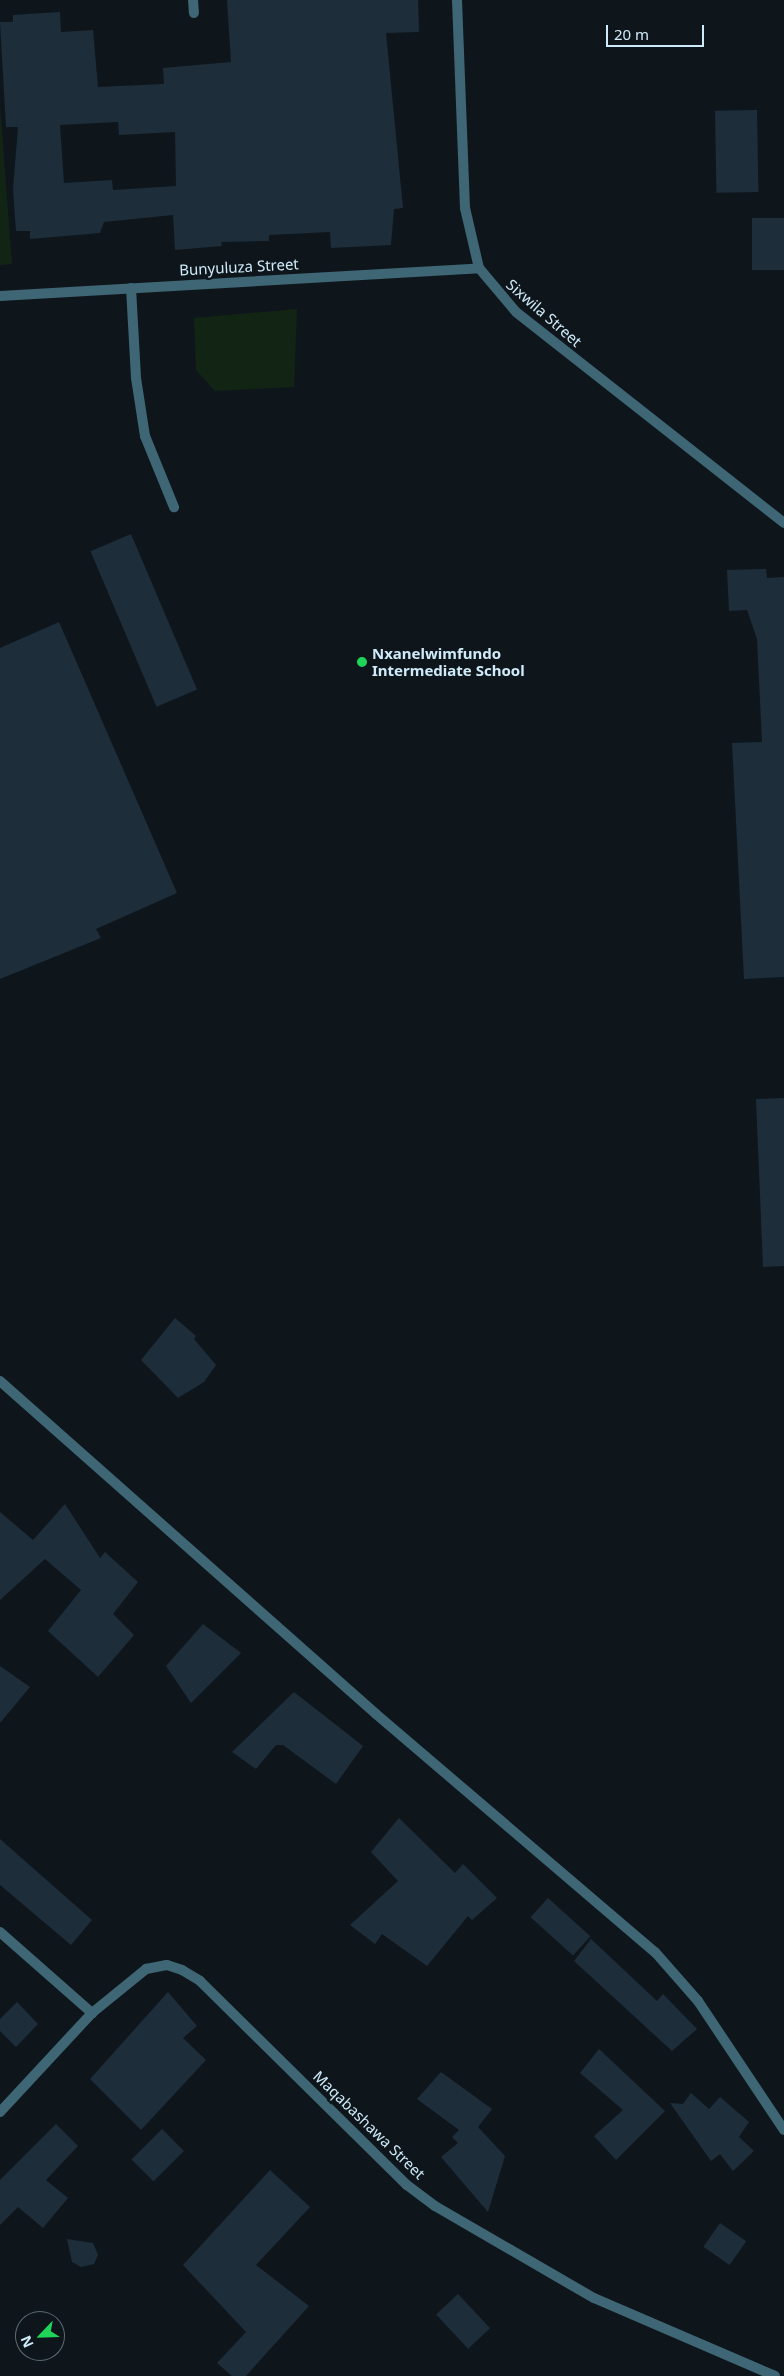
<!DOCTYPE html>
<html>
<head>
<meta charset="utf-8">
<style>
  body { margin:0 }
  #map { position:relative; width:784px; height:2376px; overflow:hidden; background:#0e161c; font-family:"Noto Sans",sans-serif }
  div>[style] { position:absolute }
  .green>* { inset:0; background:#122515 }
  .building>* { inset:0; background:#1d2d3a; transform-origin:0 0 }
  .service>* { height:10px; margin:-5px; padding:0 5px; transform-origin:5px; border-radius:5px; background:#3f6674 }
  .minor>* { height:10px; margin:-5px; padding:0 5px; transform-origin:5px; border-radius:5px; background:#3f6674 }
  .dots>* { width:14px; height:14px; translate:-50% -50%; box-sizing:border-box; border:2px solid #0e161c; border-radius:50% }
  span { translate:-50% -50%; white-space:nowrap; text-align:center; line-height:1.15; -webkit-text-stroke:5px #0e161c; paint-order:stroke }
  .street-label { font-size:15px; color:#cfeaf8 }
  .poi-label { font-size:15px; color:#cfeaf8; font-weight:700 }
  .left { translate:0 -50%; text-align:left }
  .north { position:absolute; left:15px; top:2311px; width:50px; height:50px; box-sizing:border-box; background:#0e161c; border:1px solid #5b6b74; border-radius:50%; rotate:246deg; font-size:14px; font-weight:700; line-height:20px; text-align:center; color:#cfeaf8 }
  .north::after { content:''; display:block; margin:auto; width:18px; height:22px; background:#1ed55a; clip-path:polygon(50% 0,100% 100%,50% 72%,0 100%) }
  .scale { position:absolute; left:606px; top:25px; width:98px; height:22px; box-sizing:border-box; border:2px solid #cfeaf8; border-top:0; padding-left:6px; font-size:15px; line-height:18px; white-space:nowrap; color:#cfeaf8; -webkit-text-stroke:4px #0e161c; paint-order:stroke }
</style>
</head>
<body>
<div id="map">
  <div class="green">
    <i style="clip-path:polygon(0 106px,12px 264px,0 265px)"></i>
    <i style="clip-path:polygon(297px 309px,294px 387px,215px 391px,196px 370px,194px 318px)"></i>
  </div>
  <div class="building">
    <i style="clip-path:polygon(evenodd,227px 0,418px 0,419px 32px,386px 33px,403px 208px,394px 209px,391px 245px,331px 248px,330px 232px,269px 235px,269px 241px,221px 242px,222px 246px,175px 250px,173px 215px,104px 222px,100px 233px,30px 239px,30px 231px,16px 231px,13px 189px,18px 127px,6px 127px,0 22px,13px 22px,13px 15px,60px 12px,61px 32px,93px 30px,98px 87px,164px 84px,163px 68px,231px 62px,227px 0,118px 122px,119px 135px,175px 132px,176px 186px,113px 190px,112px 180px,64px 183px,60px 125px,118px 122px)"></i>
    <i style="left:757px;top:110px;width:82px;height:42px;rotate:89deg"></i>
    <i style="left:784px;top:218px;width:52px;height:32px;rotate:90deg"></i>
    <i style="left:131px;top:534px;width:169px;height:44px;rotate:67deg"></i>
    <i style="clip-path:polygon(766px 569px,767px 578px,784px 577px,784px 977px,744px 979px,732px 743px,762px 742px,757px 639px,747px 610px,729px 611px,727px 570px)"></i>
    <i style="clip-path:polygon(59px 622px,177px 893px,96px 929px,101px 938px,0 979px,0 648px)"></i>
    <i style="clip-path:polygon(784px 1098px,784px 1266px,763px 1267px,756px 1099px)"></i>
    <i style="clip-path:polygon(175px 1318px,196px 1336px,194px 1339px,216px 1365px,204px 1382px,178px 1398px,141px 1360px)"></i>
    <i style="clip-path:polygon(65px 1504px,100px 1558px,105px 1552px,138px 1582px,113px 1614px,134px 1635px,98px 1677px,48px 1631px,81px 1590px,45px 1559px,0 1600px,0 1512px,33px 1540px)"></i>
    <i style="clip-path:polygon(203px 1624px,241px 1653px,191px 1703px,166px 1666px)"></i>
    <i style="clip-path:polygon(0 1666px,30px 1687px,0 1723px)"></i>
    <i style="clip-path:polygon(294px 1692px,363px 1746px,336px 1784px,283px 1745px,276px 1745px,256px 1769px,232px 1752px)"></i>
    <i style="clip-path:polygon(399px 1818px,455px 1873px,463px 1864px,497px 1898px,472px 1920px,468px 1916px,427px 1966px,382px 1934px,375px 1944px,350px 1925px,398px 1881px,371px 1852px)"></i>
    <i style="clip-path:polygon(0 1839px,92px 1920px,71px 1945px,0 1885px)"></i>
    <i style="left:548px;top:1898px;width:57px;height:26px;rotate:42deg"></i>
    <i style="clip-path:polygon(591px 1939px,657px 2001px,663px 1994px,697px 2029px,672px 2051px,574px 1961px)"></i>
    <i style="clip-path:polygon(168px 1992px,197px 2026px,183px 2038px,206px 2060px,141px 2130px,90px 2079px)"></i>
    <i style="clip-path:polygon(17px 2002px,38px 2024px,16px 2047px,0 2031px,0 2019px)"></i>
    <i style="clip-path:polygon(599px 2049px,665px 2111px,616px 2160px,594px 2136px,623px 2110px,580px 2073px)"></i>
    <i style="clip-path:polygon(441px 2072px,492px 2109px,478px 2127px,505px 2156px,488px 2212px,441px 2157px,458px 2143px,452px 2137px,459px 2130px,417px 2099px)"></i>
    <i style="clip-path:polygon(691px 2093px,709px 2109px,720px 2097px,749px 2122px,739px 2137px,754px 2151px,733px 2171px,720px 2154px,711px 2161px,670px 2103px,683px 2104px)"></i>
    <i style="clip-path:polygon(56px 2124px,78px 2146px,46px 2180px,68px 2198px,43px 2228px,18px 2207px,0 2225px,0 2180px)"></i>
    <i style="left:162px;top:2129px;width:31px;height:43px;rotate:45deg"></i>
    <i style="clip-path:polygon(270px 2170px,310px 2207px,256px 2265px,309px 2306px,246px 2376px,232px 2376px,217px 2363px,246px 2332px,183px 2265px)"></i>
    <i style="left:720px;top:2223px;width:32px;height:29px;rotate:35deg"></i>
    <i style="clip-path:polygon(67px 2239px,93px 2243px,98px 2255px,94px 2264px,81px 2267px,72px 2262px)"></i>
    <i style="left:458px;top:2294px;width:47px;height:30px;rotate:47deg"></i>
  </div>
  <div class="service">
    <i style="left:193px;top:0;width:13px;rotate:86deg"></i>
    <i style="left:131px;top:288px;width:90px;rotate:86.8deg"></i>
    <i style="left:136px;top:378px;width:59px;rotate:81.2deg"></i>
    <i style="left:145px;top:436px;width:77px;rotate:67.8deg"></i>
    <i style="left:0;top:1381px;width:502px;rotate:41.53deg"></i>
    <i style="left:376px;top:1714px;width:367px;rotate:40.5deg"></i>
    <i style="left:655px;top:1952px;width:65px;rotate:48.7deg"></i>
    <i style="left:698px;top:2001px;width:155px;rotate:56.3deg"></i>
  </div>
  <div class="minor">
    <i style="left:457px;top:0;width:208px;rotate:87.8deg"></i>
    <i style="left:465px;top:208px;width:62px;rotate:76.9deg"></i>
    <i style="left:479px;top:268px;width:57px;rotate:49.9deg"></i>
    <i style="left:516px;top:312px;width:341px;rotate:38.2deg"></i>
    <i style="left:0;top:296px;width:480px;rotate:-3.3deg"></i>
    <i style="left:0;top:1932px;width:123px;rotate:41.4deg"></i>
    <i style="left:0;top:2112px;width:135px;rotate:-47.1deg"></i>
    <i style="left:92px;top:2013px;width:70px;rotate:-39.2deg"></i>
    <i style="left:146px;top:1969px;width:21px;rotate:-11deg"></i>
    <i style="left:167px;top:1965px;width:16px;rotate:18deg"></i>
    <i style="left:182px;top:1970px;width:21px;rotate:31deg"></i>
    <i style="left:200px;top:1981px;width:291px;rotate:44.6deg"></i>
    <i style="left:407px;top:2185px;width:35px;rotate:37deg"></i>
    <i style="left:435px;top:2206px;width:184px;rotate:30.1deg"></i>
    <i style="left:594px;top:2298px;width:197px;rotate:23.3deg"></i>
  </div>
  <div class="dots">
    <i style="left:362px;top:662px;background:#1ed55a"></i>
  </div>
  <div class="street-label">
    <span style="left:239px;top:267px;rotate:-3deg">Bunyuluza Street</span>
    <span style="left:544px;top:313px;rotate:41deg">Sixwila Street</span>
    <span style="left:369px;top:2125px;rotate:44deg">Maqabashawa Street</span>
  </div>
  <div class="poi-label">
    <span class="left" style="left:372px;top:662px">Nxanelwimfundo<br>Intermediate School</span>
  </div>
  <div class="north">N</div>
  <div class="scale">20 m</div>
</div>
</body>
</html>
